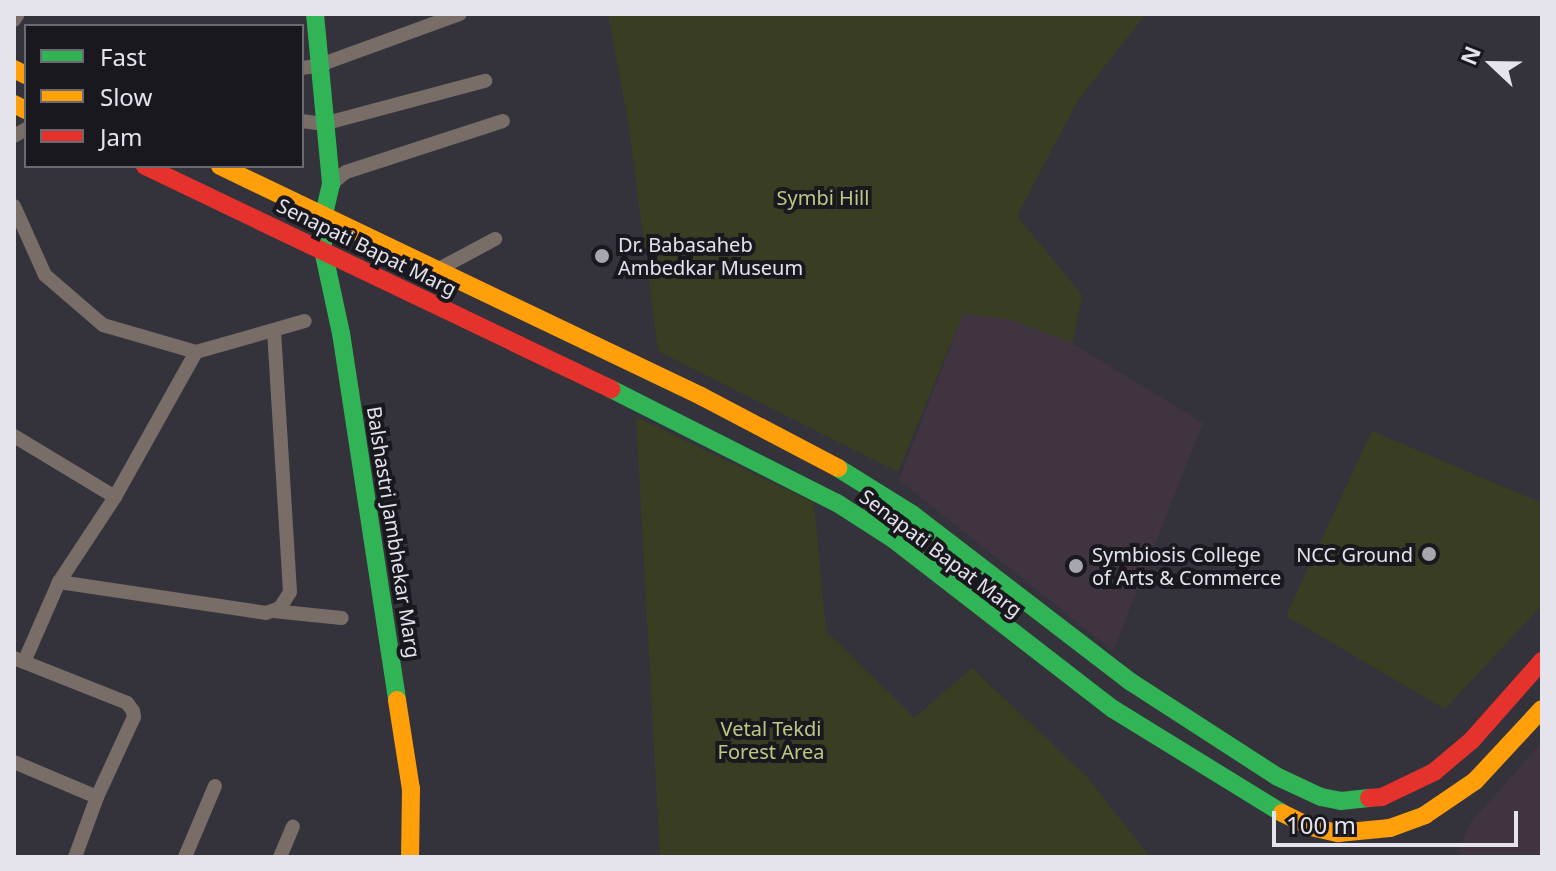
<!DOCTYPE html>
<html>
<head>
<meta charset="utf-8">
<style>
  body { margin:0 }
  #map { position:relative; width:1556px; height:871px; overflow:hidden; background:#34323a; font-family:"Noto Sans",sans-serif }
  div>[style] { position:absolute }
  .education>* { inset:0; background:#403440 }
  .green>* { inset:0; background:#393e22 }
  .street>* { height:14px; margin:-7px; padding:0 7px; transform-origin:7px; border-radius:7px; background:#786e67 }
  .fast>* { height:18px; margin:-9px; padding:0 9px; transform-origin:9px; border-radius:9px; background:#30b455 }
  .slow>* { height:18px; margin:-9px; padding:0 9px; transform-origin:9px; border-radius:9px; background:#ff9f0a }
  .jam>* { height:18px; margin:-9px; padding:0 9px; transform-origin:9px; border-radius:9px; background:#e5322d }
  .dots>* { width:22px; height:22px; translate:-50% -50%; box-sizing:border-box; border:4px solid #19181f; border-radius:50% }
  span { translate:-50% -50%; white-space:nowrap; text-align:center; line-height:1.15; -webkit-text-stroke:8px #19181f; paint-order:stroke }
  .park-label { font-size:20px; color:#bdc983 }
  .poi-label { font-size:20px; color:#e5e4ed }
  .left { translate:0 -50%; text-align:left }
  .right { translate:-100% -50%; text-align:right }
  .street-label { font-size:20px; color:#e5e4ed }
  .frame { position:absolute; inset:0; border:16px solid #e5e4ed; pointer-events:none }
  .legend { position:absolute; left:24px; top:24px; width:280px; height:144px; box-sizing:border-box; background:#19181f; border:2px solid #6b6a71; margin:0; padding:10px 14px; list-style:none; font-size:24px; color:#e5e4ed }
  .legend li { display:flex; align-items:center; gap:16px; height:40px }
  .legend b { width:40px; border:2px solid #6b6a71 }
  .north { position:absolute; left:1452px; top:24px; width:80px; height:80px; -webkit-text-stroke:6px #19181f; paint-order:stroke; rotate:292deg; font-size:22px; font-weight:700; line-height:32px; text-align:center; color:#e5e4ed }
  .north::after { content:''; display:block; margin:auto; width:28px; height:36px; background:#e5e4ed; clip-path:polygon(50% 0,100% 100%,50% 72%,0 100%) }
  .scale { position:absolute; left:1272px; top:811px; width:246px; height:36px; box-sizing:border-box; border:4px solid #e5e4ed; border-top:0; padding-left:10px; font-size:24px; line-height:28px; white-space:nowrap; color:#e5e4ed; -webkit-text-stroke:6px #19181f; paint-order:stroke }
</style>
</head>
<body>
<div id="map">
  <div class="education">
    <i style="clip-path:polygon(963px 314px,1008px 319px,1072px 343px,1203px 423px,1113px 651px,899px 480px)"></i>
    <i style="clip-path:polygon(1542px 742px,1542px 857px,1460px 857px,1459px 848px,1470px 823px)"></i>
  </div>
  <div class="green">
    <i style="clip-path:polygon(608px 14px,1146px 14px,1078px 100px,1017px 216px,1082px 295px,1073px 343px,1008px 319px,963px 314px,898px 472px,658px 351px,628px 121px)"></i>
    <i style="clip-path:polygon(636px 417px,814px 503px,826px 631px,914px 718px,972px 668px,1087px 777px,1150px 857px,660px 857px)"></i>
    <i style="clip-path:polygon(1372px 431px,1542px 503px,1542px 605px,1445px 709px,1286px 616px)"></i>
  </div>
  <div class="street">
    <i style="left:14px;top:20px;width:7px;rotate:-56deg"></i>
    <i style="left:302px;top:68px;width:15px;rotate:-8deg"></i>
    <i style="left:317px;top:66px;width:152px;rotate:-20deg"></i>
    <i style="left:302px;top:121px;width:21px;rotate:8deg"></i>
    <i style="left:323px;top:124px;width:168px;rotate:-14.9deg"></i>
    <i style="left:14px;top:136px;width:14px;rotate:-30deg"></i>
    <i style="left:331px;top:184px;width:19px;rotate:-39deg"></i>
    <i style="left:346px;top:172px;width:165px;rotate:-18deg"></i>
    <i style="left:14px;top:206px;width:76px;rotate:65.8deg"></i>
    <i style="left:45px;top:275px;width:77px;rotate:40.8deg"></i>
    <i style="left:103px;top:325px;width:97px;rotate:16.2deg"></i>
    <i style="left:196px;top:352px;width:166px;rotate:119.2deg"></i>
    <i style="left:115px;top:497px;width:102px;rotate:123.4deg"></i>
    <i style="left:59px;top:582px;width:209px;rotate:8.5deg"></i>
    <i style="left:266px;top:613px;width:15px;rotate:-20deg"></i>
    <i style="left:280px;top:608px;width:19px;rotate:-58deg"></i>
    <i style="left:290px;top:592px;width:262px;rotate:-93.5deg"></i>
    <i style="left:437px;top:270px;width:66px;rotate:-28.1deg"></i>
    <i style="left:196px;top:352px;width:113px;rotate:-15.9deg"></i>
    <i style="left:14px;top:436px;width:118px;rotate:31.1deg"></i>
    <i style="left:273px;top:611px;width:69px;rotate:5.8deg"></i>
    <i style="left:14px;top:658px;width:122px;rotate:21.7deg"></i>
    <i style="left:127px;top:703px;width:10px;rotate:53deg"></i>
    <i style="left:133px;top:711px;width:6px;rotate:81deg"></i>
    <i style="left:134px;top:717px;width:88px;rotate:114.8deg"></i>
    <i style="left:97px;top:797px;width:64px;rotate:110.1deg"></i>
    <i style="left:24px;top:662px;width:87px;rotate:-66.4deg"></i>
    <i style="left:14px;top:762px;width:90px;rotate:22.9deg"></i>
    <i style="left:185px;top:857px;width:77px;rotate:-67.1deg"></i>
    <i style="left:280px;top:857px;width:33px;rotate:-67deg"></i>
  </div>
  <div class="fast">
    <i style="left:315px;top:14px;width:171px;rotate:84.6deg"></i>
    <i style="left:331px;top:184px;width:32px;rotate:103deg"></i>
    <i style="left:324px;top:215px;width:35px;rotate:92deg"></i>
    <i style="left:323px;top:250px;width:85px;rotate:77.8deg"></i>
    <i style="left:341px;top:333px;width:371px;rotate:81.3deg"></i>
    <i style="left:611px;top:389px;width:253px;rotate:26.8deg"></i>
    <i style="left:837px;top:503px;width:67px;rotate:32.7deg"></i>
    <i style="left:893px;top:539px;width:278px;rotate:37.7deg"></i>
    <i style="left:1113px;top:709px;width:198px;rotate:31.6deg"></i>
    <i style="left:838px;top:468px;width:87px;rotate:31.9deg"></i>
    <i style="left:912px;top:514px;width:276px;rotate:37.5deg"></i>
    <i style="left:1131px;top:682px;width:175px;rotate:32.9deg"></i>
    <i style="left:1278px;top:777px;width:47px;rotate:24.9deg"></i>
    <i style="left:1321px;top:797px;width:20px;rotate:11deg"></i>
    <i style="left:1341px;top:801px;width:28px;rotate:-6deg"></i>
  </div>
  <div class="slow">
    <i style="left:14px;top:69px;width:13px;rotate:27deg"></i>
    <i style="left:14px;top:104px;width:13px;rotate:27deg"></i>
    <i style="left:220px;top:166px;width:533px;rotate:25.56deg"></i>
    <i style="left:701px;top:396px;width:155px;rotate:27.7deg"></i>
    <i style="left:397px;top:700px;width:90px;rotate:81.1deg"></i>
    <i style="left:411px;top:789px;width:68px;rotate:90.8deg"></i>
    <i style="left:1282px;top:813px;width:32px;rotate:26deg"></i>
    <i style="left:1311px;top:827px;width:28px;rotate:13deg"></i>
    <i style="left:1338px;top:833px;width:52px;rotate:-5.5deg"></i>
    <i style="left:1390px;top:828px;width:37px;rotate:-20deg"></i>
    <i style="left:1425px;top:815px;width:60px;rotate:-34.2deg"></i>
    <i style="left:1475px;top:781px;width:98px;rotate:-47.1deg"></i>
  </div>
  <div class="jam">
    <i style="left:145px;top:166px;width:517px;rotate:25.57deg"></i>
    <i style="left:1369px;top:798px;width:13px;rotate:-4deg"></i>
    <i style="left:1382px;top:797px;width:58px;rotate:-25.7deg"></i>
    <i style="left:1434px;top:772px;width:50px;rotate:-40.1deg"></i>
    <i style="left:1472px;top:740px;width:106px;rotate:-48.5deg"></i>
  </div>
  <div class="dots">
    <i style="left:602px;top:256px;background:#a7a6ae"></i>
    <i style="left:1429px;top:554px;background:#a7a6ae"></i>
    <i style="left:1076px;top:566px;background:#a7a6ae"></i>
  </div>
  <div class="park-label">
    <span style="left:823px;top:197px">Symbi Hill</span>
    <span style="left:771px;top:740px">Vetal Tekdi<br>Forest Area</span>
  </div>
  <div class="poi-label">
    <span class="left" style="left:618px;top:256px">Dr. Babasaheb<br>Ambedkar Museum</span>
    <span class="left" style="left:1092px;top:566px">Symbiosis College<br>of Arts &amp; Commerce</span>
    <span class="right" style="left:1413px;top:554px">NCC Ground</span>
  </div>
  <div class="street-label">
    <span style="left:367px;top:247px;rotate:26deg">Senapati Bapat Marg</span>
    <span style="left:394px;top:532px;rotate:81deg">Balshastri Jambhekar Marg</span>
    <span style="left:941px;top:553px;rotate:37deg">Senapati Bapat Marg</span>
  </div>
  <div class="frame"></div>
  <ul class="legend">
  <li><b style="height:10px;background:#30b455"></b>Fast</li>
  <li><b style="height:10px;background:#ff9f0a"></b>Slow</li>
  <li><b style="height:10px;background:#e5322d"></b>Jam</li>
  </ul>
  <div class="north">N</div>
  <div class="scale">100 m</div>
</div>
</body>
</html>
